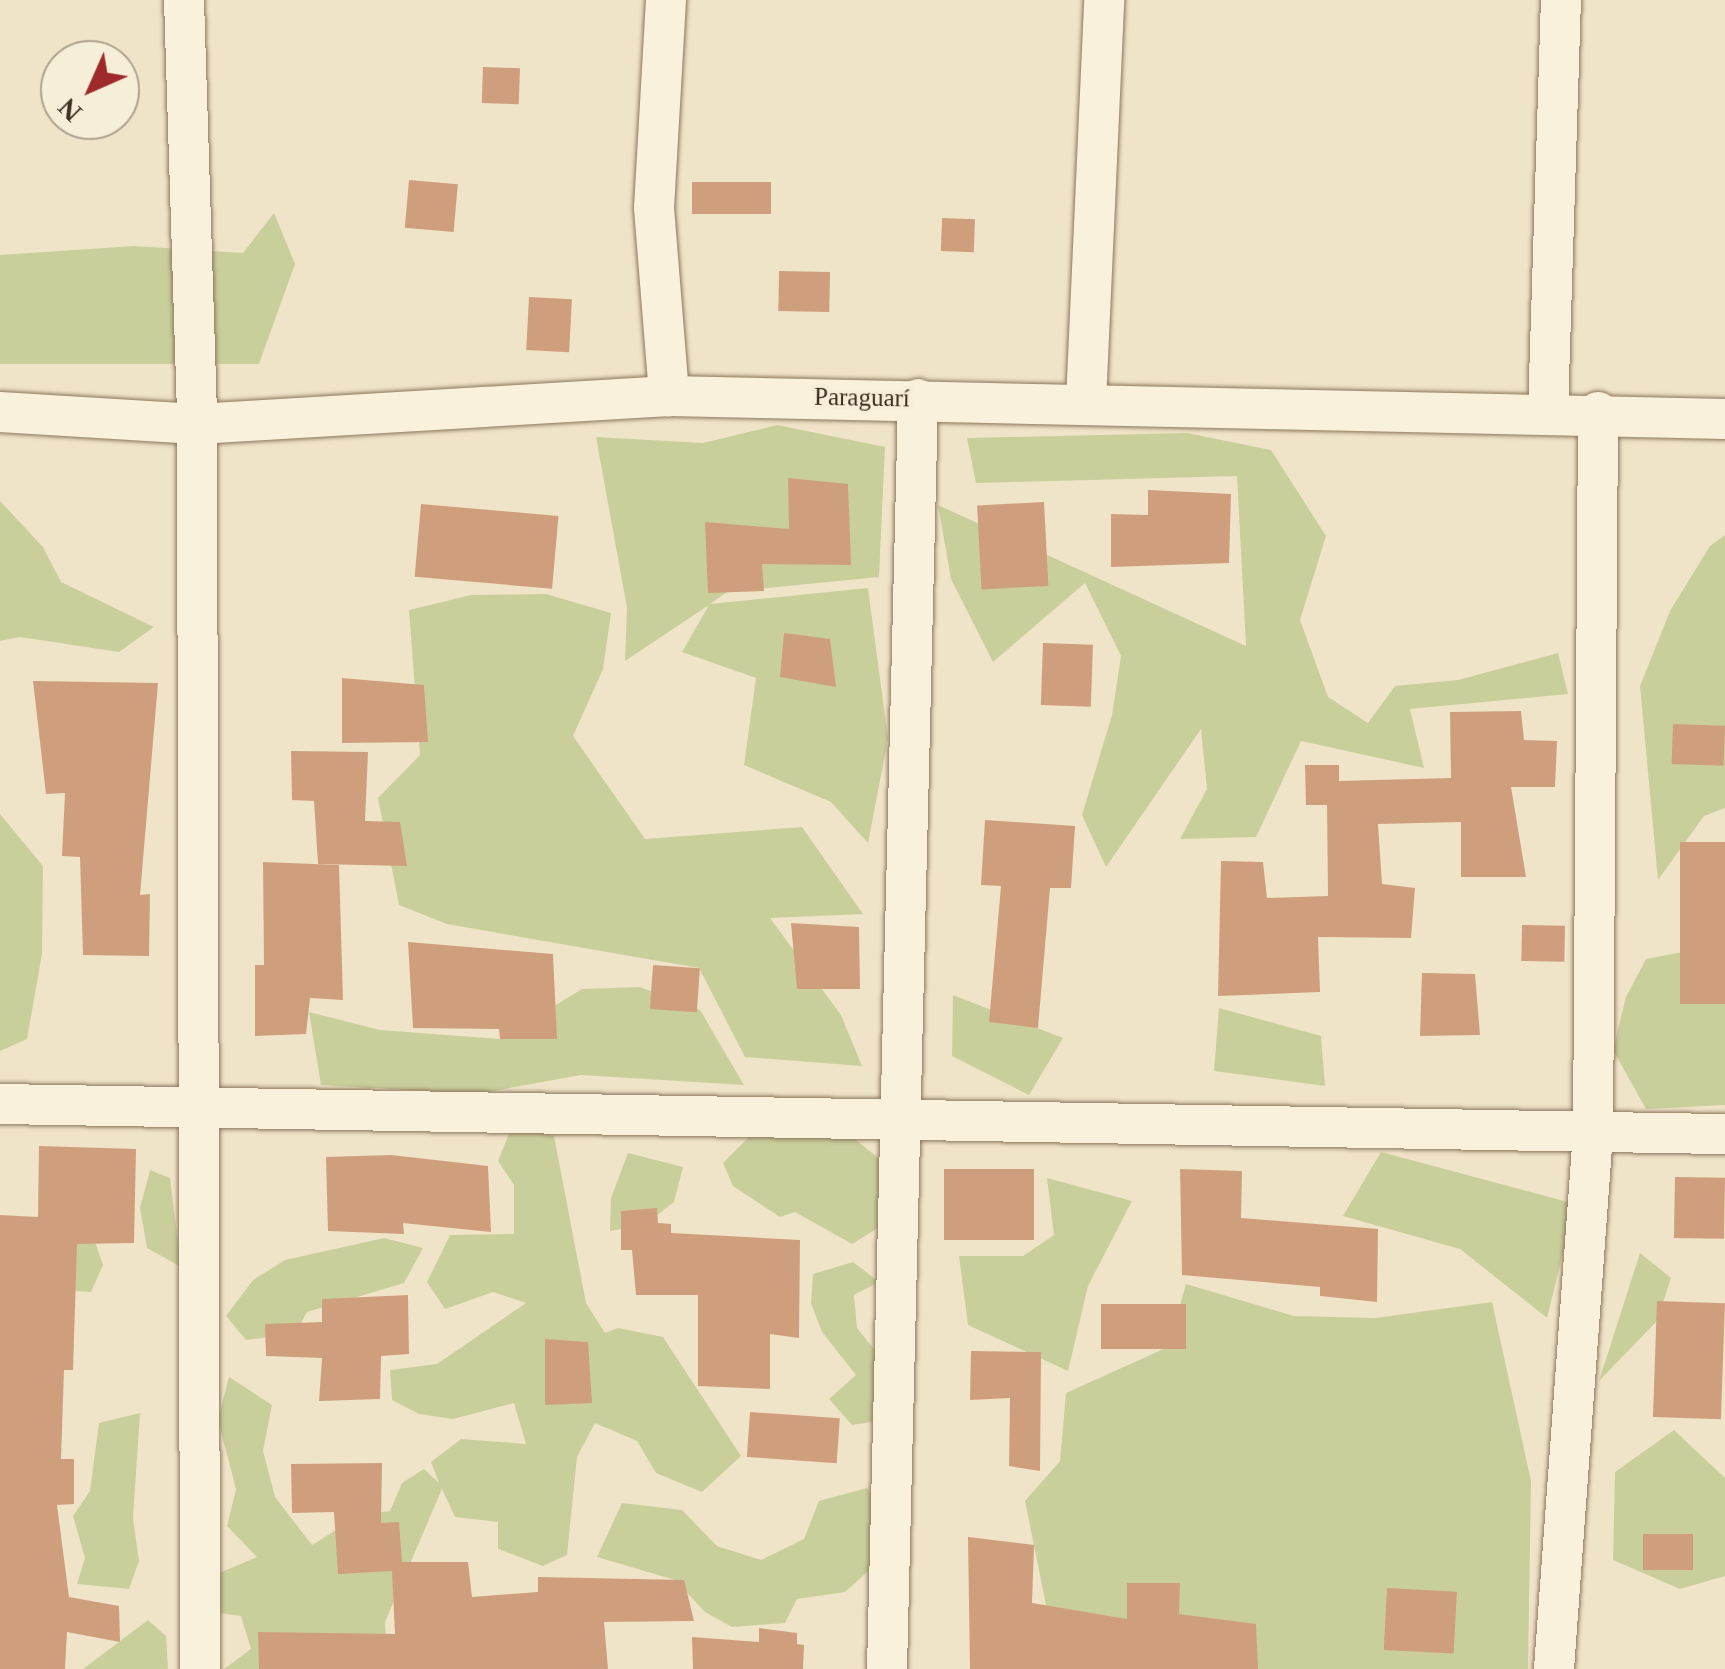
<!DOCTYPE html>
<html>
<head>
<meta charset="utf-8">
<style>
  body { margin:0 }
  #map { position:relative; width:1725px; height:1669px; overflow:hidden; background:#f0e4c8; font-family:"Times New Roman",serif }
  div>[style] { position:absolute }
  .green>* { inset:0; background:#c9cf9b }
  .building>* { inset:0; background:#cf9f7d; transform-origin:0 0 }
  .roads { filter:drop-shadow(0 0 2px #8d765c) drop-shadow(0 0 2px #8d765c) }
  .street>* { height:40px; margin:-20px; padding:0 20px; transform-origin:20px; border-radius:20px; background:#faf1dc }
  span { translate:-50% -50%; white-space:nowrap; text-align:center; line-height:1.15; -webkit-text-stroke:8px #f7eed8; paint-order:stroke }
  .street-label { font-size:25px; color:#3d2e20 }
  .north { position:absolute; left:40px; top:40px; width:100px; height:100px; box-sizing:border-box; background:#f7eed8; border:2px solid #ada18e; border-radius:50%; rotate:225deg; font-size:28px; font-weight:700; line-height:40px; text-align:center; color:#3d2e20 }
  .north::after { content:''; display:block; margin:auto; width:35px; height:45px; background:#9e2a2b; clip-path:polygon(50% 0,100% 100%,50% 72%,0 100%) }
</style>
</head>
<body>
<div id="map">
  <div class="green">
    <i style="clip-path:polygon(274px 213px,295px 264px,259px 364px,0 364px,0 255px,134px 246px,243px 253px)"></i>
    <i style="clip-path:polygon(777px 425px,885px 447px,879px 577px,727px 592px,710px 604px,868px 588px,888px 739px,868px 843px,831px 802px,744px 765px,756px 678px,682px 652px,709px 605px,625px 661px,627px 608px,596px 437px,703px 443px)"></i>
    <i style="clip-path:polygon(1187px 433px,1271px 450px,1326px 536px,1300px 620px,1328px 697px,1368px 723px,1395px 686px,1458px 680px,1558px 653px,1568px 694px,1410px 709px,1424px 768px,1301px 741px,1256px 837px,1180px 839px,1207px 789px,1201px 729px,1106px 867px,1082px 815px,1112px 715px,1121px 656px,1085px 583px,993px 662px,951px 579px,938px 505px,1246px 646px,1237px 476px,976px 483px,967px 438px)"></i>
    <i style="clip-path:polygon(0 501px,43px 547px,61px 582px,154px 627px,119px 652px,20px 637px,0 641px)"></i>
    <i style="clip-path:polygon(1725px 535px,1725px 808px,1704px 816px,1658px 880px,1640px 686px,1670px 611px,1710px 546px)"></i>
    <i style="clip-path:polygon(546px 594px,611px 613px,603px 669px,573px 736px,645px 839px,802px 827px,863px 914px,770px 918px,841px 1015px,862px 1066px,745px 1057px,699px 968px,447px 924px,399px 905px,378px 798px,420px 755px,409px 610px,471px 595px)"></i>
    <i style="clip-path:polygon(0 814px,43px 866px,42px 954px,27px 1039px,0 1051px)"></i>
    <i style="clip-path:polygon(1725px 944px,1725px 1105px,1646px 1109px,1613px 1050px,1626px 997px,1646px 959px)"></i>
    <i style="clip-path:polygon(640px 987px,700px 1010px,744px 1085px,581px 1075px,477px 1094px,321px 1085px,309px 1012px,380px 1030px,500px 1039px,582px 989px)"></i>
    <i style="clip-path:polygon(953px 995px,1063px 1038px,1029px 1095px,952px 1056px)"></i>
    <i style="clip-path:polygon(1219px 1008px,1321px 1036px,1325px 1086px,1214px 1071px)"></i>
    <i style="clip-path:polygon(514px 1121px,554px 1136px,586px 1303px,605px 1333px,618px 1328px,663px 1337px,741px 1456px,702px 1492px,656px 1473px,637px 1441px,595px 1423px,577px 1457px,567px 1555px,543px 1566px,498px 1549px,498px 1522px,455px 1517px,442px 1489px,385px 1622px,387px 1669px,224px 1669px,251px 1649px,241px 1616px,219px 1613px,217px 1574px,257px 1557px,227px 1526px,236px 1489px,218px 1420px,229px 1377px,272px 1405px,263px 1451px,275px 1497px,312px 1545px,360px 1515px,390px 1511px,402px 1483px,424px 1469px,439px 1483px,431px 1462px,461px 1439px,526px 1444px,514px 1403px,453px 1419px,419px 1414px,392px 1400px,390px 1370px,437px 1364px,526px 1303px,493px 1292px,445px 1309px,427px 1282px,450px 1235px,514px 1234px,514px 1185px,498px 1161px)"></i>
    <i style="clip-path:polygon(759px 1127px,840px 1127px,882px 1161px,881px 1226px,852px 1244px,795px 1212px,780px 1217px,733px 1186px,723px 1163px)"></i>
    <i style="clip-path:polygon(1381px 1152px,1575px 1204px,1547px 1318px,1460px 1249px,1343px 1216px)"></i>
    <i style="clip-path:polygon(628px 1153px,683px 1167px,674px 1202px,645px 1225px,610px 1231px,611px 1198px)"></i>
    <i style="clip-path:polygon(150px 1170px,170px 1178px,181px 1267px,147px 1248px,140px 1208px)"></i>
    <i style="clip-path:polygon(1047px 1178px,1132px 1201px,1088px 1286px,1068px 1371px,968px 1325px,959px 1256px,1023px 1256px,1054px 1235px)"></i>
    <i style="clip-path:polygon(87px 1219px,103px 1265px,91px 1292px,60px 1290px,39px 1277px)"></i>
    <i style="clip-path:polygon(384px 1238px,423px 1248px,404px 1283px,307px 1312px,295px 1334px,246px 1340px,226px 1316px,253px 1280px,285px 1260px)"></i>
    <i style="clip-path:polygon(1640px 1253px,1671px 1278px,1657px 1321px,1599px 1381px)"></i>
    <i style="clip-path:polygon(853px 1262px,879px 1282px,854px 1295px,857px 1328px,881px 1358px,872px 1422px,852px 1425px,829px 1399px,856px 1375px,822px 1332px,811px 1303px,813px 1274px)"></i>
    <i style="clip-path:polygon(1186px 1284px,1294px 1316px,1375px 1318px,1492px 1302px,1531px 1481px,1528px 1669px,1089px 1669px,1046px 1605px,1025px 1501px,1060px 1461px,1066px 1393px,1168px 1347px)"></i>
    <i style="clip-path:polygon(140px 1413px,133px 1518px,139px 1561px,129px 1589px,77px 1584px,85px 1558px,73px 1516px,90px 1491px,99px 1423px)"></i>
    <i style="clip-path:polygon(1674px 1430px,1725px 1478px,1725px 1576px,1680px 1589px,1613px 1560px,1615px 1472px)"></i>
    <i style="clip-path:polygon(867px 1488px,882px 1514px,878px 1562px,845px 1592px,797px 1599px,785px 1623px,732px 1627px,705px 1612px,675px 1580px,597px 1557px,622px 1503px,682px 1510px,717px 1546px,761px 1560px,804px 1539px,819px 1501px)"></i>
    <i style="clip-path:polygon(148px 1620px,166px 1636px,168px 1669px,83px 1669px)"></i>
  </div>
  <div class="building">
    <i style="left:483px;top:67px;width:37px;height:36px;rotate:2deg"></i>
    <i style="left:409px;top:180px;width:49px;height:48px;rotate:5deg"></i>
    <i style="left:771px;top:182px;width:32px;height:79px;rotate:90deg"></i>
    <i style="left:942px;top:218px;width:33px;height:33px;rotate:2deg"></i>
    <i style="left:779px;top:271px;width:51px;height:40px;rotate:1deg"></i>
    <i style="left:529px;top:297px;width:43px;height:53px;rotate:3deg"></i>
    <i style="clip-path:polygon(788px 478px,848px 484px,851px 565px,762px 564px,764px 591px,708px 593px,705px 522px,789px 529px)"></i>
    <i style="clip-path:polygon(1148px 490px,1231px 494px,1229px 563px,1111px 567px,1111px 514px,1148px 515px)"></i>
    <i style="left:1044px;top:502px;width:84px;height:67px;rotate:87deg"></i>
    <i style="left:421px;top:504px;width:138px;height:73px;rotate:5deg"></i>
    <i style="clip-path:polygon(784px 633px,830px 639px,836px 687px,780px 677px)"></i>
    <i style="left:1043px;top:643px;width:50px;height:62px;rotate:2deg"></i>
    <i style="clip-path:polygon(342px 678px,424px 685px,428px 742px,342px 743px)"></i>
    <i style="clip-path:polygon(33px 681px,158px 683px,140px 895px,150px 894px,149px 956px,83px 955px,80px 857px,62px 856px,65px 793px,46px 794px)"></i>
    <i style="clip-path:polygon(1521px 711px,1524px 740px,1557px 741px,1555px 787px,1511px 787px,1526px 877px,1461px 877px,1461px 822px,1378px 824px,1382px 884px,1415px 888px,1411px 938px,1318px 937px,1320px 992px,1218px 996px,1221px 861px,1263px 862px,1267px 898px,1328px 896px,1327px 805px,1306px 805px,1305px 765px,1339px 765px,1339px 781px,1451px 778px,1450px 712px)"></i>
    <i style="left:1673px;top:724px;width:52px;height:40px;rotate:2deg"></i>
    <i style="clip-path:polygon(291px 751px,368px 752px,365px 821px,400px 822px,407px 866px,318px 864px,314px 801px,292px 800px)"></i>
    <i style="clip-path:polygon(985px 820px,1075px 826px,1071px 888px,1050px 888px,1038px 1028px,989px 1022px,1001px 886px,981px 885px)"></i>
    <i style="left:1680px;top:842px;width:45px;height:162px"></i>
    <i style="clip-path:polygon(263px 862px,339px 865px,343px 1000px,310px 998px,306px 1034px,255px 1036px,255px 965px,264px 965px)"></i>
    <i style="clip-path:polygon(791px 923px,859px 927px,860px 989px,797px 989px)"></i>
    <i style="left:1522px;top:925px;width:43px;height:36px;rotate:1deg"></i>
    <i style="clip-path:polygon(408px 942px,553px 954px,557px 1039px,500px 1039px,499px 1029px,413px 1028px)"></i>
    <i style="left:653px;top:965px;width:47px;height:44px;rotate:4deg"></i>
    <i style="clip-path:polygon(1422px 973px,1475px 974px,1480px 1035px,1420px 1036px)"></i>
    <i style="clip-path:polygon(39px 1146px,136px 1149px,134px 1243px,77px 1244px,73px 1370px,64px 1370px,61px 1459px,74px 1459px,74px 1504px,57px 1505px,69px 1597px,119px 1606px,120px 1642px,67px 1632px,65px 1669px,0 1669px,0 1215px,38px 1217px)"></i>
    <i style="clip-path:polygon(391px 1155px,488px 1166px,491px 1232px,403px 1223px,404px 1234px,328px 1231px,326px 1157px)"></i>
    <i style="left:944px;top:1169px;width:90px;height:71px"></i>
    <i style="clip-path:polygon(1180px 1169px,1242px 1171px,1241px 1218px,1378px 1229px,1377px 1302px,1320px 1296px,1320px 1287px,1182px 1275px)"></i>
    <i style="left:1675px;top:1177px;width:50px;height:61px;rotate:1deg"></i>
    <i style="clip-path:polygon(657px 1208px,658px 1223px,671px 1224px,671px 1233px,800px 1240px,799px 1338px,770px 1334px,770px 1389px,698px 1386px,698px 1295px,636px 1295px,632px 1250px,621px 1250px,621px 1211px)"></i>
    <i style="clip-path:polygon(408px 1295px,409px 1354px,381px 1356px,380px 1399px,319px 1401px,322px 1358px,266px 1356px,265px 1324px,322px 1322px,322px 1299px)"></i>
    <i style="left:1657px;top:1301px;width:68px;height:116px;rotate:2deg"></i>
    <i style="left:1101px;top:1304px;width:85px;height:45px"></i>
    <i style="clip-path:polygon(545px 1339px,588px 1342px,592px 1403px,545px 1405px)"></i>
    <i style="clip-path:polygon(971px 1351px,1041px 1352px,1040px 1471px,1009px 1466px,1010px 1398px,970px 1400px)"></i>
    <i style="left:750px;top:1412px;width:90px;height:45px;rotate:4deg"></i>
    <i style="clip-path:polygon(382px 1463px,381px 1523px,399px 1522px,402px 1562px,468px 1562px,472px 1597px,538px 1592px,538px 1577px,684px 1580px,694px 1621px,604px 1622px,608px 1669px,259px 1669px,258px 1632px,395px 1634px,392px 1571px,338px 1574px,334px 1512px,292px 1513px,291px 1464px)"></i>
    <i style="left:1643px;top:1534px;width:50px;height:36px"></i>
    <i style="clip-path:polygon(968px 1537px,1034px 1545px,1032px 1603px,1127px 1619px,1127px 1583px,1180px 1583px,1179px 1614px,1256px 1624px,1258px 1669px,970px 1669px)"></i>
    <i style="left:1387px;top:1588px;width:70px;height:62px;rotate:3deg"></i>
    <i style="clip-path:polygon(759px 1628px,797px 1633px,797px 1644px,804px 1645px,803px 1669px,693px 1669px,692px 1637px,759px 1642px)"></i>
  </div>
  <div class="roads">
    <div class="street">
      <i style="left:184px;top:0;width:424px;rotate:88.2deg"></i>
      <i style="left:197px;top:424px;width:1245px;rotate:89.86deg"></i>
      <i style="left:666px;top:0;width:208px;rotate:93.3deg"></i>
      <i style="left:654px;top:208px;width:189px;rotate:85.4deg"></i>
      <i style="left:1086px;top:402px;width:402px;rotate:-87.4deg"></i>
      <i style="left:0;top:412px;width:197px;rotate:3.5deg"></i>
      <i style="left:197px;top:424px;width:473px;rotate:-3.4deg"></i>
      <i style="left:669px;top:396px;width:1056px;rotate:1.25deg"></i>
      <i style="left:1548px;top:412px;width:412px;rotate:-88.2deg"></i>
      <i style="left:0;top:1104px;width:1725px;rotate:1deg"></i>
      <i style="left:887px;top:1669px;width:1270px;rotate:-88.6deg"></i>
      <i style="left:1554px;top:1669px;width:537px;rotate:-85.84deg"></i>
      <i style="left:1593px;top:1133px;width:721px;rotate:-89.6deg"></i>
    </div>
  </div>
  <div class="street-label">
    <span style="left:862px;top:398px;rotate:1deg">Paraguarí</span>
  </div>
  <div class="north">N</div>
</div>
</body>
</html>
